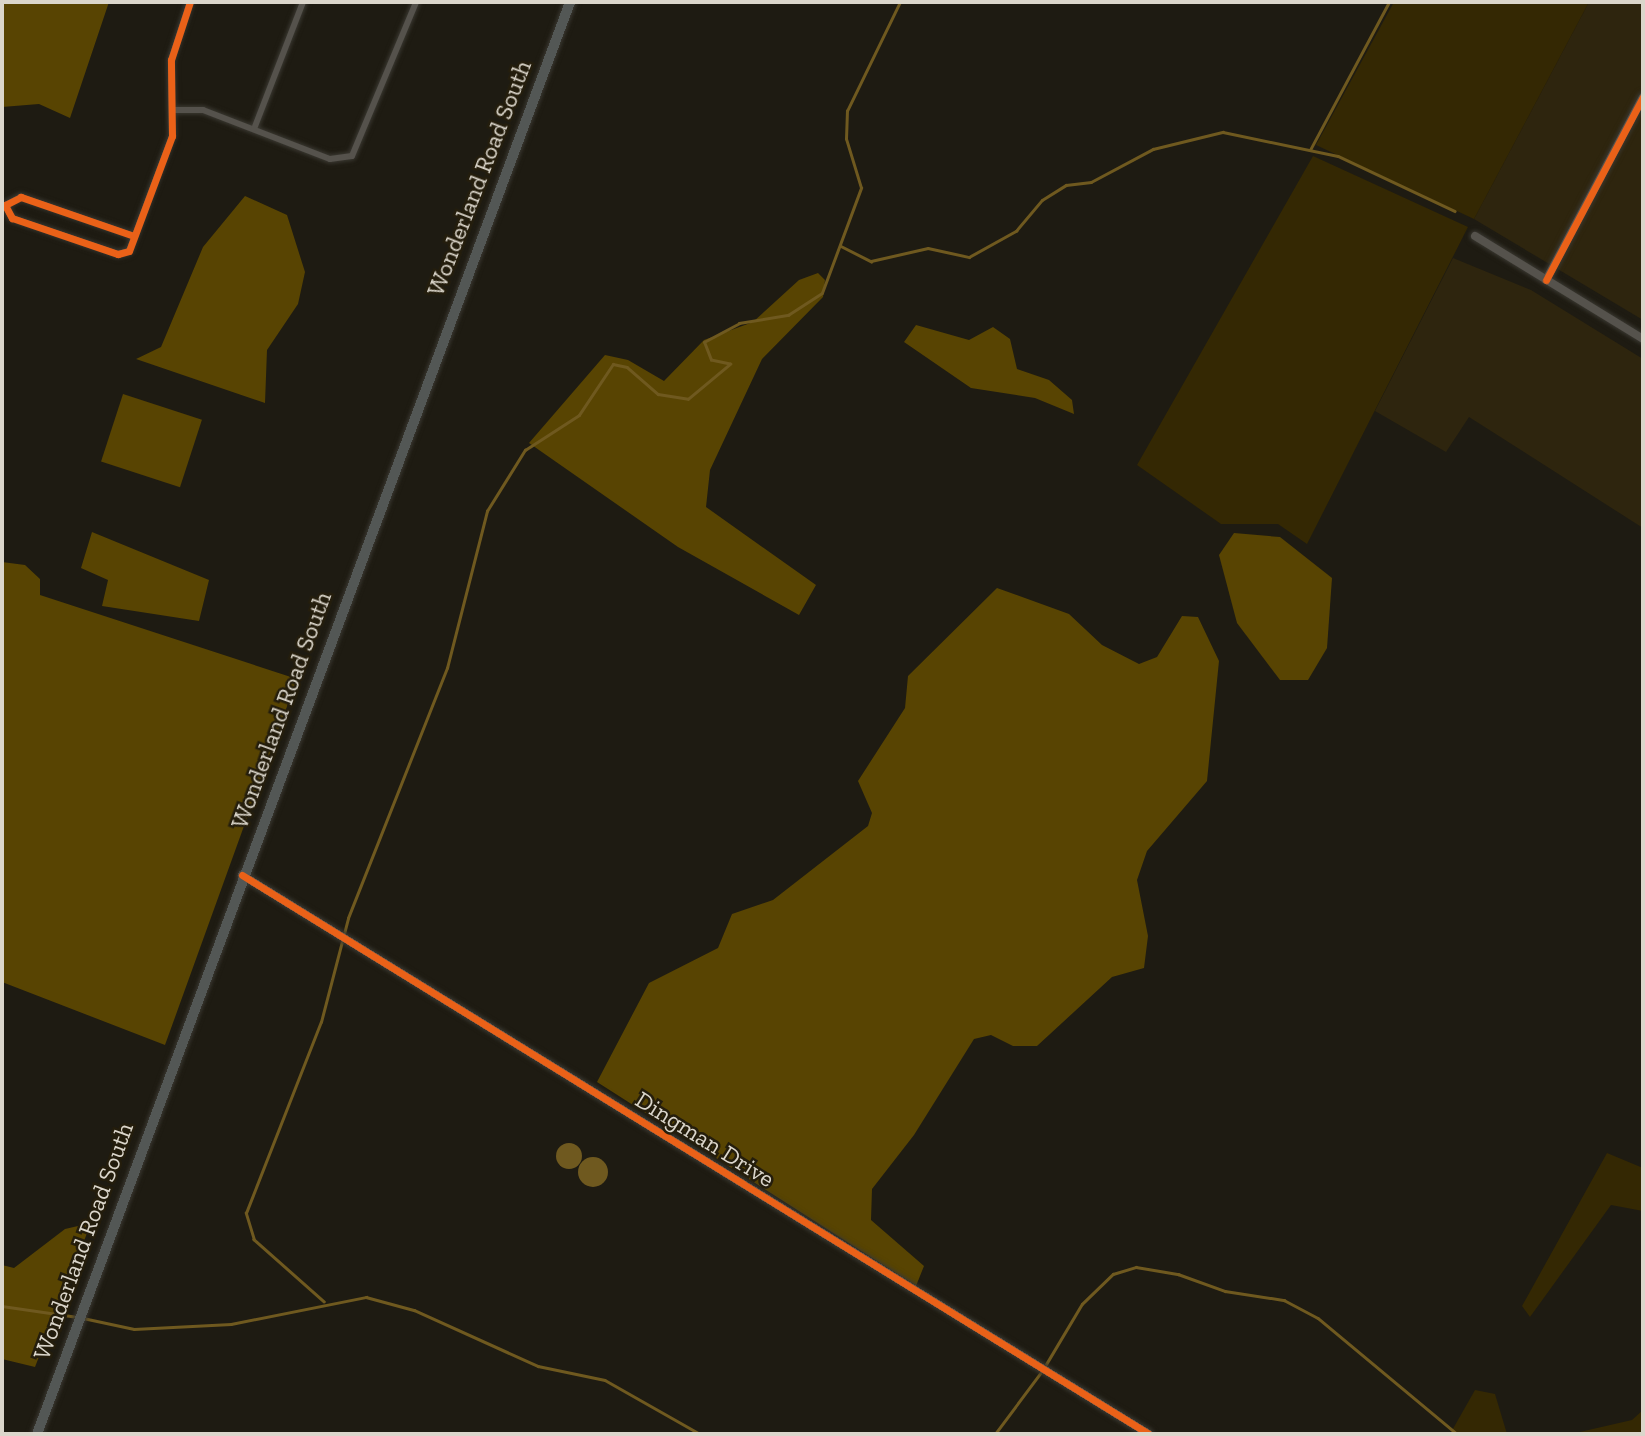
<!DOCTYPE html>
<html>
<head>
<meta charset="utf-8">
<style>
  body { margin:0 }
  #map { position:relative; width:1645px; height:1436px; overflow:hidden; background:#1e1b12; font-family:"Zilla Slab",serif }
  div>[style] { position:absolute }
  .built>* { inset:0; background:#2e250e }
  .green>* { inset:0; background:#342803 }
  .forest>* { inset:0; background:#584402; transform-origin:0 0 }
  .water>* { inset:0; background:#6f591f }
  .round { border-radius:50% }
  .stream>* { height:2.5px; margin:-1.25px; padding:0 1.25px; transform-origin:1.25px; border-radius:1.25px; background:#6f591f }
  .roads { filter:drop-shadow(0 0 2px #3a3831) drop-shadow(0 0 2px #3a3831) }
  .minor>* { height:6px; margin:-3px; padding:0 3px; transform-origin:3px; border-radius:3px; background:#55524c }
  .tertiary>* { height:8px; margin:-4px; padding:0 4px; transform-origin:4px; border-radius:4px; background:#55524c }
  .primary>* { height:10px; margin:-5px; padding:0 5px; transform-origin:5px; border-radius:5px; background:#535755 }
  .cycleway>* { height:7px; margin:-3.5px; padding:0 3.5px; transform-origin:3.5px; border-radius:3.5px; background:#ea6118 }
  span { translate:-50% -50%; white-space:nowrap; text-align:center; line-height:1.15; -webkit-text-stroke:5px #241d0c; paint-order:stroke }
  .street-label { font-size:24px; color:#dbd6cb }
  .frame { position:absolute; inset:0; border:4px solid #dbd6cb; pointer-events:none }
</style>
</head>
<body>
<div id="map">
  <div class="built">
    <i style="clip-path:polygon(1589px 2px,1643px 2px,1643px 320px,1474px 219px)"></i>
    <i style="clip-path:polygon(1453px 258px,1531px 290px,1643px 359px,1643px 528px,1469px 417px,1446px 452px,1375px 411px)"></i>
  </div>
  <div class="green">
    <i style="clip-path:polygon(1394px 2px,1589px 2px,1474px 219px,1316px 145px)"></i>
    <i style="clip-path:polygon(1313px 156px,1468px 227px,1307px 544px,1278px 524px,1221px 524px,1137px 465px)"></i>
    <i style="clip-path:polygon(1607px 1153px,1643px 1168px,1643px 1211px,1611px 1205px,1530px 1317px,1522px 1306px)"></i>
    <i style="clip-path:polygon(1475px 1390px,1495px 1394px,1507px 1434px,1450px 1434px)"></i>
    <i style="clip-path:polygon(1643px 1410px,1643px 1434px,1571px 1434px,1632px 1420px)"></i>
  </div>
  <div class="forest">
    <i style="clip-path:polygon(2px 2px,109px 2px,70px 118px,39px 104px,2px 107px)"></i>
    <i style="clip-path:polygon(245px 196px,287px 215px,305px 272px,298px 304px,267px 350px,265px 403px,136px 359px,161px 347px,203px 247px)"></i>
    <i style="clip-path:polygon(818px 273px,825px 280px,823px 297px,762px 359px,710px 470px,706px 507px,816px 585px,799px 615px,678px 547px,529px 443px,605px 355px,628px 360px,664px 381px,704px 340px,753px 322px,799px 280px)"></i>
    <i style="clip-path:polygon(916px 325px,969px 340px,993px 327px,1010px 339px,1017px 369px,1049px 380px,1072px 400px,1074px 414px,1035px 398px,971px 388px,904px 342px)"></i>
    <i style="left:123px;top:394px;width:83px;height:71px;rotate:18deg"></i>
    <i style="clip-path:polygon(92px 532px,209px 580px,199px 621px,102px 606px,108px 580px,81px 568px)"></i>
    <i style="clip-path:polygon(1234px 533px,1280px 537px,1332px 578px,1327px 648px,1308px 680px,1280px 680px,1237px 623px,1219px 555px)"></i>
    <i style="clip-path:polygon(2px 562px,25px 565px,40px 579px,40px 595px,297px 679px,165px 1045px,2px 982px)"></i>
    <i style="clip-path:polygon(997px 588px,1069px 614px,1102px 645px,1139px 664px,1157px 657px,1182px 616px,1198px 617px,1219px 661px,1207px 781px,1147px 851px,1137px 880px,1148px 936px,1144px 968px,1112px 977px,1037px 1046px,1013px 1046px,991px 1035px,974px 1039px,914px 1135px,872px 1189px,871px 1220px,924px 1266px,916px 1286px,597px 1082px,649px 983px,718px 948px,732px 914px,773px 900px,868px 826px,872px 813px,858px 781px,905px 708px,908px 676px)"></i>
    <i style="clip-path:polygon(91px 1223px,35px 1367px,2px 1359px,2px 1265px,14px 1268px,65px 1229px)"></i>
  </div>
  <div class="water">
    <i class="round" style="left:556px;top:1143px;width:26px;height:26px"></i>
    <i class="round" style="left:578px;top:1157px;width:30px;height:30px"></i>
  </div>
  <div class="stream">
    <i style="left:1310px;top:150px;width:168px;rotate:-61.9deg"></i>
    <i style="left:841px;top:246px;width:34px;rotate:27deg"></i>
    <i style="left:871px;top:261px;width:58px;rotate:-12.8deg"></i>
    <i style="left:928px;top:248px;width:42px;rotate:12.4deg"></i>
    <i style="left:969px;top:257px;width:54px;rotate:-29deg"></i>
    <i style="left:1016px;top:231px;width:40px;rotate:-50deg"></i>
    <i style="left:1042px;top:200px;width:28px;rotate:-32deg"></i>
    <i style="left:1066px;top:185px;width:25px;rotate:-7deg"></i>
    <i style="left:1091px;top:182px;width:70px;rotate:-28deg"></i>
    <i style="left:1153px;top:149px;width:72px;rotate:-13.7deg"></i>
    <i style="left:1223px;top:132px;width:117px;rotate:11.8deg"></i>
    <i style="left:1338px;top:156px;width:129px;rotate:25.2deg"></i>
    <i style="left:324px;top:1302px;width:94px;rotate:-138.5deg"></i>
    <i style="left:254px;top:1240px;width:28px;rotate:-107deg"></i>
    <i style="left:246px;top:1213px;width:205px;rotate:-68.6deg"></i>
    <i style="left:321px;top:1022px;width:107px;rotate:-75.4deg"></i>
    <i style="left:348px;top:918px;width:269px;rotate:-68.4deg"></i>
    <i style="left:447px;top:668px;width:162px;rotate:-75.7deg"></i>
    <i style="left:487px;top:511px;width:72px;rotate:-58.1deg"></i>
    <i style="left:525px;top:450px;width:64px;rotate:-32.9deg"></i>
    <i style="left:579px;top:415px;width:61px;rotate:-56.3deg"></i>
    <i style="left:613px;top:364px;width:14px;rotate:12deg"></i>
    <i style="left:627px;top:367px;width:41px;rotate:41.1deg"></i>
    <i style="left:658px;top:394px;width:30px;rotate:9deg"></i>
    <i style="left:688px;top:399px;width:55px;rotate:-39.8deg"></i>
    <i style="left:730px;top:364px;width:19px;rotate:-168deg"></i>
    <i style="left:711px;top:360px;width:19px;rotate:-111deg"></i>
    <i style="left:704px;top:342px;width:40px;rotate:-28deg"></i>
    <i style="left:739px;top:323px;width:50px;rotate:-9.3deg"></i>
    <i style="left:788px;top:315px;width:40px;rotate:-32.9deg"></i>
    <i style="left:822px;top:293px;width:112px;rotate:-69.6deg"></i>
    <i style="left:861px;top:188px;width:51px;rotate:-107deg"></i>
    <i style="left:846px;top:139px;width:28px;rotate:-88deg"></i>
    <i style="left:847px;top:111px;width:121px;rotate:-64.1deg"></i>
    <i style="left:2px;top:1306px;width:76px;rotate:8.3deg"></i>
    <i style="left:83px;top:1318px;width:52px;rotate:12.2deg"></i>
    <i style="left:134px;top:1329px;width:97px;rotate:-3deg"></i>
    <i style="left:231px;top:1324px;width:138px;rotate:-11.3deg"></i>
    <i style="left:366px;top:1297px;width:50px;rotate:15.2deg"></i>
    <i style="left:414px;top:1310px;width:136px;rotate:24.3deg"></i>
    <i style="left:538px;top:1366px;width:68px;rotate:11.8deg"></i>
    <i style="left:605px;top:1380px;width:109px;rotate:29.6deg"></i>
    <i style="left:1045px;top:1366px;width:72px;rotate:-59.2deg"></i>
    <i style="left:1082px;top:1304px;width:43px;rotate:-44.1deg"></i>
    <i style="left:1113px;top:1274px;width:24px;rotate:-17deg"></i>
    <i style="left:1136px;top:1267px;width:43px;rotate:9.5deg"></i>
    <i style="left:1178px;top:1274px;width:50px;rotate:19.9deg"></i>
    <i style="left:1225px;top:1291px;width:60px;rotate:8.7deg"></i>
    <i style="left:1284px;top:1300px;width:38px;rotate:28deg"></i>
    <i style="left:1318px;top:1318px;width:181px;rotate:39.8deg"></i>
    <i style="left:995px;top:1434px;width:79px;rotate:-53.3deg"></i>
    <i style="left:1639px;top:1434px;width:4px;rotate:-14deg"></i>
  </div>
  <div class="roads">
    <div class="minor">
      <i style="left:172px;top:110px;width:31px"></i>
      <i style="left:203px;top:110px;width:136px;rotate:21.1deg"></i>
      <i style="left:330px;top:159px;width:22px;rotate:-8deg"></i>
      <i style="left:352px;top:156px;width:167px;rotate:-67.4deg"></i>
      <i style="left:254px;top:129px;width:136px;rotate:-68.9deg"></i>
      <i style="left:134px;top:236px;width:120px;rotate:-161deg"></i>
      <i style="left:21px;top:197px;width:18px;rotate:153deg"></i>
      <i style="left:5px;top:205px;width:15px;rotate:62deg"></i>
      <i style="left:12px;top:218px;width:112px;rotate:18.8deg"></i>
      <i style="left:118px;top:254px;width:11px;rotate:-15deg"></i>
      <i style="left:129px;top:251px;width:123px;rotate:-69.5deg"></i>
      <i style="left:172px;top:136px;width:76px;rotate:-90.8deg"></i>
      <i style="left:171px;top:60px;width:61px;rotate:-71.9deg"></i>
    </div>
    <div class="tertiary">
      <i style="left:1475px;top:236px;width:197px;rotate:31.5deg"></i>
      <i style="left:1546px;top:280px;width:207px;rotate:-62.1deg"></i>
      <i style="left:242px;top:875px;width:1065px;rotate:31.65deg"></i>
    </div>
    <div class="primary">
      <i style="left:37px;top:1434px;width:1528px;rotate:-69.58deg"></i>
    </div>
  </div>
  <div class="cycleway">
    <i style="left:134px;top:236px;width:120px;rotate:-161deg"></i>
    <i style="left:21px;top:197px;width:18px;rotate:153deg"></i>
    <i style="left:5px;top:205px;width:15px;rotate:62deg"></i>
    <i style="left:12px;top:218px;width:112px;rotate:18.8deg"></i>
    <i style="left:118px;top:254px;width:11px;rotate:-15deg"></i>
    <i style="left:129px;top:251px;width:123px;rotate:-69.5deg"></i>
    <i style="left:172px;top:136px;width:76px;rotate:-90.8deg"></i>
    <i style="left:171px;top:60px;width:61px;rotate:-71.9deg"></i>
    <i style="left:1546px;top:280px;width:207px;rotate:-62.1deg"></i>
    <i style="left:242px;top:875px;width:1065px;rotate:31.65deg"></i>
  </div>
  <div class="street-label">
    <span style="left:479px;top:178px;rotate:-69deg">Wonderland Road South</span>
    <span style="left:281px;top:710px;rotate:-70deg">Wonderland Road South</span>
    <span style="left:705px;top:1139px;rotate:32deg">Dingman Drive</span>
    <span style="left:83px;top:1241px;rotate:-70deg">Wonderland Road South</span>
  </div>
  <div class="frame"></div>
</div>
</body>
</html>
